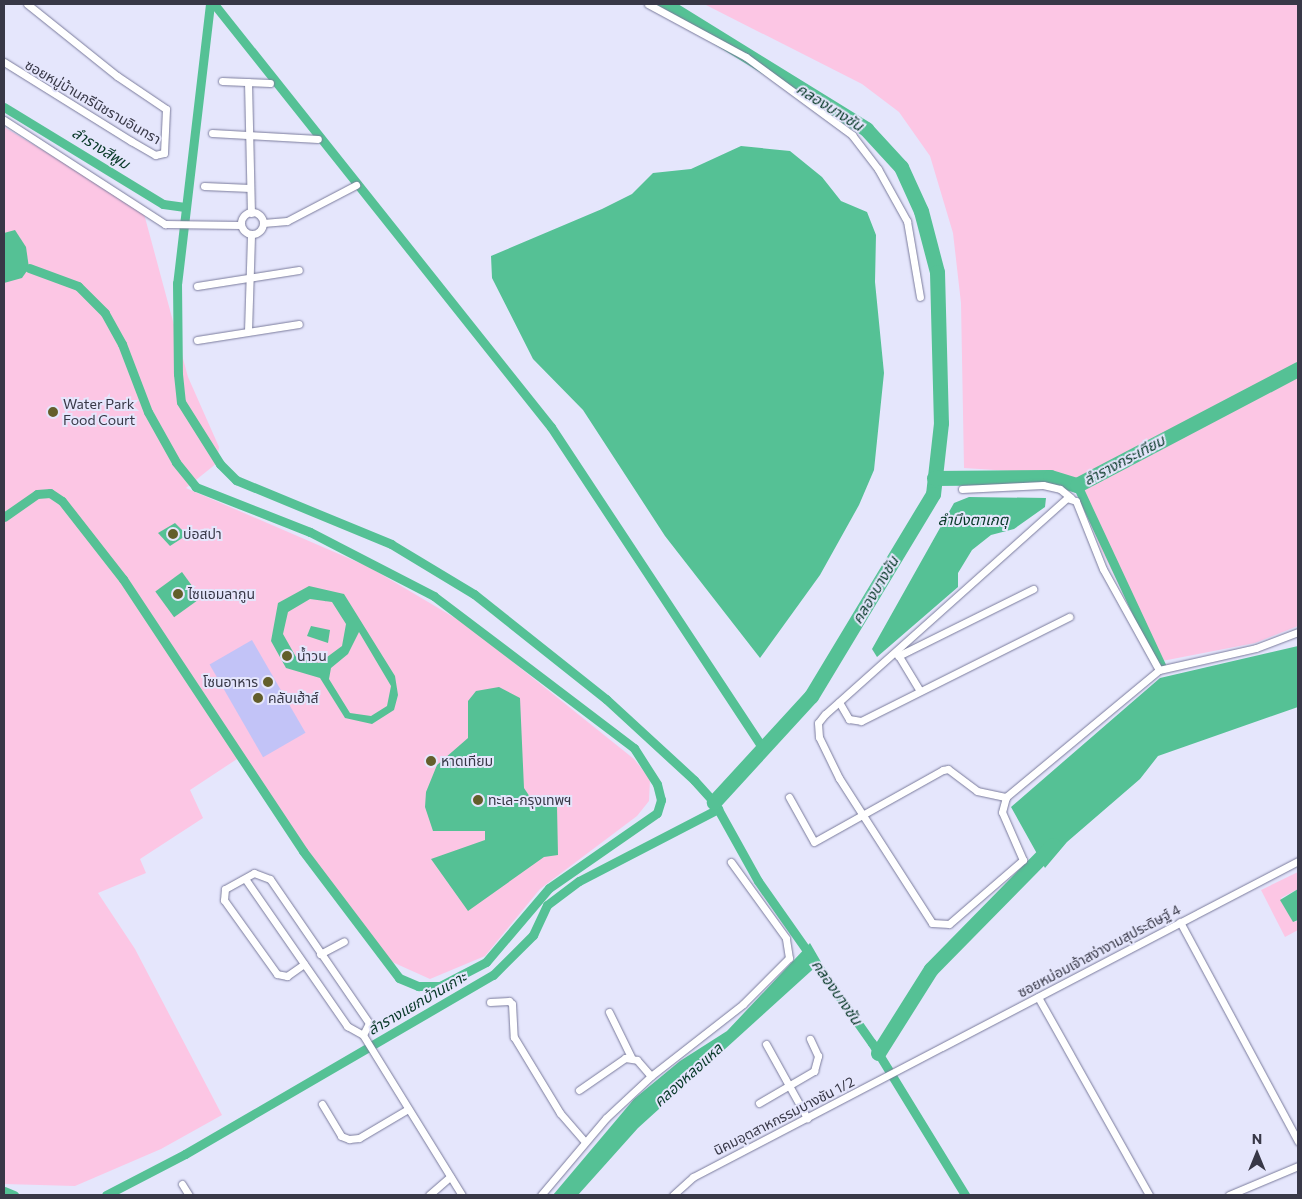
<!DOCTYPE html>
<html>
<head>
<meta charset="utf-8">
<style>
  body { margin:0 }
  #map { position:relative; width:1302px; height:1199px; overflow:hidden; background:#e5e6fc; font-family:Commissioner,"Noto Sans Thai",sans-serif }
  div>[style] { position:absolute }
  .green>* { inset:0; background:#fcc6e4 }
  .water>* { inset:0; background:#55c195; transform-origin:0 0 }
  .canal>* { height:9px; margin:-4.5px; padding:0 4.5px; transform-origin:4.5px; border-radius:4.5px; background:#55c195 }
  .river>* { height:15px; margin:-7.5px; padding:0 7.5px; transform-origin:7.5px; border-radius:7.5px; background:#55c195 }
  .building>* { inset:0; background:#c2c3f7; transform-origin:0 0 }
  .roads { filter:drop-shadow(0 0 1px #7a7b9c) drop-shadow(0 0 1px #7a7b9c) }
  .minor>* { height:7px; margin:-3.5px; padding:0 3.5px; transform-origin:3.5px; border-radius:3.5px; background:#fff }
  .minor>.ring { margin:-3.5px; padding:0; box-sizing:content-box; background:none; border:7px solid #fff; border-radius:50% }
  .dots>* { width:14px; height:14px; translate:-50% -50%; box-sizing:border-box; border:2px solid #e5e6fc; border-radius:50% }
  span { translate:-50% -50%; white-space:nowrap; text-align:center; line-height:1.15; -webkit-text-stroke:4px #e5e6fc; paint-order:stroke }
  .street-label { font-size:14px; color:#383847 }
  .poi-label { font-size:14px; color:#383847 }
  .left { translate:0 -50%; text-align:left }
  .right { translate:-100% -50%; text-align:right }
  .water-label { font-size:15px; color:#073827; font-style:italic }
  .frame { position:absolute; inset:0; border:5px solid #383847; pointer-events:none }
  .north { position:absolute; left:1232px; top:1129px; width:50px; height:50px; -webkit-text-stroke:4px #e5e6fc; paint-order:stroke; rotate:0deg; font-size:14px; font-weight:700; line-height:20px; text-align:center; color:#383847 }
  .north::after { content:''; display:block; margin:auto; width:18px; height:22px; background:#383847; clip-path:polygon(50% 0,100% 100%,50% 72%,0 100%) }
</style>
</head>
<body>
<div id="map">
  <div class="green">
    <i style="clip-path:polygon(704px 4px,1298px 4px,1298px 626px,1255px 643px,1157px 662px,1101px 549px,1077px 490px,1054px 474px,964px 468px,961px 303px,953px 233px,930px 156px,899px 112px,862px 84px)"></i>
    <i style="clip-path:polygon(4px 127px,143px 210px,188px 377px,219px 447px,217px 463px,186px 488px,369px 567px,467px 625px,634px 759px,650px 779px,649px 801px,637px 816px,540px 889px,485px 956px,430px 979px,390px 961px,237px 759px,190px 790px,203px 818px,140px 859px,146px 873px,98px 893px,135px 949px,222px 1115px,161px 1149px,75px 1186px,4px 1184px)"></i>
    <i style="clip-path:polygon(1298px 872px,1298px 889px,1281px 898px,1295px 922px,1298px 920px,1298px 930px,1285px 937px,1261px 890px)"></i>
  </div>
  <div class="water">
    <i style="clip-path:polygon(741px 146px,790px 151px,822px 177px,841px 201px,867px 212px,876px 235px,875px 282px,884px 373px,874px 470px,859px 505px,820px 575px,760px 658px,665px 536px,583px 410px,533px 359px,492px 278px,491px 256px,602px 209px,632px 194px,653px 173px,691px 169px)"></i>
    <i style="clip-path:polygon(15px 230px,26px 247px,29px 268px,22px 278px,4px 283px,4px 233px)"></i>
    <i style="clip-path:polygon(969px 497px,1046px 498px,1045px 507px,1014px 529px,991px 535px,972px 550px,958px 573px,958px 587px,877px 657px,872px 649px,954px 503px)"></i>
    <i style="clip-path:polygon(175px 523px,187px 535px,170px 546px,158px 533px)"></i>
    <i style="left:182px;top:572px;width:32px;height:33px;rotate:54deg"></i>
    <i style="clip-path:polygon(evenodd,309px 586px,344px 594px,395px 676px,398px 695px,394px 710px,372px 724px,345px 718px,320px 678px,286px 668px,271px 641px,278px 603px,309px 586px,310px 599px,332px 602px,346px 624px,342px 646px,319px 663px,296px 657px,283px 634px,288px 612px,310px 599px,309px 586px,359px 632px,391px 686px,387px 706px,371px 716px,350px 713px,329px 679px,331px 668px,348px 654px,359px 632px)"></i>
    <i style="clip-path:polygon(311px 626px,330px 630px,328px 643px,307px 636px)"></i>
    <i style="clip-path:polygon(1298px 646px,1298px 707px,1158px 756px,1140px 779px,1067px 842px,1045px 868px,1011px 807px,1160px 678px)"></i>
    <i style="clip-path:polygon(499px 687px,520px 698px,524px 788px,534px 803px,557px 806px,558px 855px,544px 857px,468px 911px,431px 859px,485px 840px,485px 831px,433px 831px,425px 807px,426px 792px,437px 765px,468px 738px,468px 701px,476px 691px)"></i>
    <i style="clip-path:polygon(1298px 889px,1298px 920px,1293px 922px,1280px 900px)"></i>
    <i style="clip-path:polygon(810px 943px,821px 962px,638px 1128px,578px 1195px,553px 1195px,634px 1099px,680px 1061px,727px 1031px)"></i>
  </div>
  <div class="canal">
    <i style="left:210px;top:4px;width:281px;rotate:96.7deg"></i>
    <i style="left:177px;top:283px;width:91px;rotate:89.4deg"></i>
    <i style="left:178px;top:374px;width:28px;rotate:84deg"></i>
    <i style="left:181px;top:402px;width:73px;rotate:57.8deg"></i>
    <i style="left:220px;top:464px;width:23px;rotate:45deg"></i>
    <i style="left:236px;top:480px;width:168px;rotate:22.4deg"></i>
    <i style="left:391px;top:544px;width:97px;rotate:31.1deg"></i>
    <i style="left:474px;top:594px;width:169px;rotate:38.5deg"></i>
    <i style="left:606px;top:699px;width:120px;rotate:42.6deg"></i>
    <i style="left:694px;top:780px;width:30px;rotate:48deg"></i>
    <i style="left:714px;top:802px;width:90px;rotate:60.9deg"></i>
    <i style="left:758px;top:881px;width:198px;rotate:54.9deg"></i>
    <i style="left:872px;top:1043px;width:178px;rotate:58.5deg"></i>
    <i style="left:214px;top:4px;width:541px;rotate:51.46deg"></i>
    <i style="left:551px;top:427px;width:385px;rotate:56.6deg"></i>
    <i style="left:4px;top:107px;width:186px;rotate:31.4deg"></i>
    <i style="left:163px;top:204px;width:22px;rotate:8deg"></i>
    <i style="left:1077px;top:485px;width:199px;rotate:65deg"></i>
    <i style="left:4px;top:517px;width:40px;rotate:-34.9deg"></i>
    <i style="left:37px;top:494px;width:13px;rotate:-4deg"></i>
    <i style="left:50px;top:493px;width:14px;rotate:34deg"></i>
    <i style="left:62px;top:501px;width:99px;rotate:52deg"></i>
    <i style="left:123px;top:579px;width:326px;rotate:56.5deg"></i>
    <i style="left:303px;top:851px;width:159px;rotate:52.9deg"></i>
    <i style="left:399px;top:978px;width:21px;rotate:23deg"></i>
    <i style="left:418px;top:986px;width:22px"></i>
    <i style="left:440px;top:986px;width:52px;rotate:-27.6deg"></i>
    <i style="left:486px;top:962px;width:97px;rotate:-49.6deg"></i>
    <i style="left:549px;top:888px;width:131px;rotate:-34.8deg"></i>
    <i style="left:657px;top:813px;width:14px;rotate:-73deg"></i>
    <i style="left:661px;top:800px;width:16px;rotate:-104deg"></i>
    <i style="left:657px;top:784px;width:43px;rotate:-122.6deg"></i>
    <i style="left:634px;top:748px;width:251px;rotate:-142.8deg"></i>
    <i style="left:434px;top:596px;width:140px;rotate:-152.7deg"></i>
    <i style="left:310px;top:532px;width:123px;rotate:-158.5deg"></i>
    <i style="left:196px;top:487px;width:32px;rotate:-129deg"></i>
    <i style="left:176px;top:462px;width:57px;rotate:-119.2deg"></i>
    <i style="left:148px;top:412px;width:73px;rotate:-110.9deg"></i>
    <i style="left:122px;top:344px;width:35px;rotate:-119deg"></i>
    <i style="left:105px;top:313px;width:38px;rotate:-135deg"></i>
    <i style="left:78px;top:286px;width:52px;rotate:-159.8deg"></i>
    <i style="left:4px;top:1191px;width:11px;rotate:22deg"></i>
    <i style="left:106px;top:1195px;width:89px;rotate:-27.4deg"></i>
    <i style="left:185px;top:1154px;width:356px;rotate:-30.2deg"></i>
    <i style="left:493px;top:975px;width:57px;rotate:-45deg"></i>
    <i style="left:533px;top:935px;width:33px;rotate:-65deg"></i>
    <i style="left:547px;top:905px;width:40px;rotate:-37deg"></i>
    <i style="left:579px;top:881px;width:157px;rotate:-27.4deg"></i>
  </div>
  <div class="river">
    <i style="left:664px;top:4px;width:238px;rotate:31.7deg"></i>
    <i style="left:866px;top:129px;width:52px;rotate:47.4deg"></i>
    <i style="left:901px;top:167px;width:48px;rotate:65.6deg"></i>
    <i style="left:921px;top:211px;width:63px;rotate:75.3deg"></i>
    <i style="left:937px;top:272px;width:151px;rotate:88.5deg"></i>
    <i style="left:941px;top:423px;width:71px;rotate:96.4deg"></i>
    <i style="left:933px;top:494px;width:236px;rotate:121.1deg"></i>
    <i style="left:811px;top:696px;width:144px;rotate:132.5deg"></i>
    <i style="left:934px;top:478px;width:116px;rotate:-0.5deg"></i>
    <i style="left:1050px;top:477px;width:28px;rotate:17deg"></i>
    <i style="left:1077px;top:485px;width:250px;rotate:-27.7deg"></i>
    <i style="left:878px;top:1053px;width:99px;rotate:-57.8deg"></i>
    <i style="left:931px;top:969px;width:174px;rotate:-45.5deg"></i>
  </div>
  <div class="building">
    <i style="left:252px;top:640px;width:107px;height:49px;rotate:60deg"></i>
  </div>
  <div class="roads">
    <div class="minor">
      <i style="left:648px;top:4px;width:111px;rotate:28.4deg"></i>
      <i style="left:746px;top:57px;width:132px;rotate:36.3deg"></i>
      <i style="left:852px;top:135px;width:43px;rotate:52.6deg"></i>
      <i style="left:878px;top:169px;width:60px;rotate:60.9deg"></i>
      <i style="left:907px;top:221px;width:77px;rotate:80.3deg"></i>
      <i style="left:4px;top:62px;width:150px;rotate:31.9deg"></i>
      <i style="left:131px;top:141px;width:28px;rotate:30deg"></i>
      <i style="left:155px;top:155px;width:9px;rotate:-13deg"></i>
      <i style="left:164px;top:153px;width:44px;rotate:-87.4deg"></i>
      <i style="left:166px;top:109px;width:59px;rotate:-146deg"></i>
      <i style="left:117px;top:76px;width:115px;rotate:-141.3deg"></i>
      <i style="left:222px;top:81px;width:48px;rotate:2.4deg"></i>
      <i style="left:248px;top:82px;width:131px;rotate:88.7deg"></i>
      <i style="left:4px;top:120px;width:192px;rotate:32.9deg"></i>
      <i style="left:165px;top:224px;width:76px;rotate:0.8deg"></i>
      <i style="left:212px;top:133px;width:106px;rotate:3.2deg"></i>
      <i style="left:204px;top:186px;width:46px;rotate:2.5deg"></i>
      <i class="ring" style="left:241px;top:212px;width:15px;height:15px"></i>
      <i style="left:263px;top:223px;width:24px;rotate:-5deg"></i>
      <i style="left:287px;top:221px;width:78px;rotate:-27.6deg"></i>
      <i style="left:197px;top:286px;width:103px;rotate:-8.9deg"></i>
      <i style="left:248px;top:331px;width:97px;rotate:-88.2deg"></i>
      <i style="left:197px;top:340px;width:103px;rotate:-8.9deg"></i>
      <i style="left:962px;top:489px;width:81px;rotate:-2.8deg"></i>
      <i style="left:1043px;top:485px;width:17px;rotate:13deg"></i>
      <i style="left:1060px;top:489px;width:14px;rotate:39deg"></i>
      <i style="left:897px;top:653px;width:44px;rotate:58.8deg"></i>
      <i style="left:898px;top:656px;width:151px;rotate:-26.4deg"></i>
      <i style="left:1159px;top:670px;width:115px;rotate:-119deg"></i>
      <i style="left:1103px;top:569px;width:73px;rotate:-111.7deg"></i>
      <i style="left:1076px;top:501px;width:9px;rotate:-162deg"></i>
      <i style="left:1067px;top:498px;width:324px;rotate:138.2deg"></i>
      <i style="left:825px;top:714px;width:11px;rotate:128deg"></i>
      <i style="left:818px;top:723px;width:14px;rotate:86deg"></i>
      <i style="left:819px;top:737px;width:46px;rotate:64deg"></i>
      <i style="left:839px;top:778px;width:172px;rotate:57.3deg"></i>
      <i style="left:932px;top:923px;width:17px;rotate:3deg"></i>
      <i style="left:949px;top:924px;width:98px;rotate:-40.9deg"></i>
      <i style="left:1023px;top:860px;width:52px;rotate:-113.6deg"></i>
      <i style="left:1002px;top:812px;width:16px;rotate:-75deg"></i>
      <i style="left:1006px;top:797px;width:199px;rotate:-39.7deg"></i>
      <i style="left:1159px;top:670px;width:99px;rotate:-12.8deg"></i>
      <i style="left:1256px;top:648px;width:45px;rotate:-20.9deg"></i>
      <i style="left:839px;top:702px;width:20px;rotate:60deg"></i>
      <i style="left:849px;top:719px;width:12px;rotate:9deg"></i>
      <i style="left:861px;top:721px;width:233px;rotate:-26.6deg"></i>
      <i style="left:789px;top:797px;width:51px;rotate:60.9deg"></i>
      <i style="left:814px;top:842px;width:148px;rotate:-29.2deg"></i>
      <i style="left:943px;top:770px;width:5px;rotate:-11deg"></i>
      <i style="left:948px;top:769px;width:36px;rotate:37deg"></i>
      <i style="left:977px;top:791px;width:30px;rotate:12deg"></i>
      <i style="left:246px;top:880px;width:178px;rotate:55.3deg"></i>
      <i style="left:347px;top:1026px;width:18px;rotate:29deg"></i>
      <i style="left:1180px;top:922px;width:249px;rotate:61.7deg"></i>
      <i style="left:320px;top:954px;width:27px;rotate:-28deg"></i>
      <i style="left:304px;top:964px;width:21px;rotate:145deg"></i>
      <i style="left:287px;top:976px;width:10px;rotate:-169deg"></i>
      <i style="left:277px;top:974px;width:91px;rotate:-125.6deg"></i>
      <i style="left:224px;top:900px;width:11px;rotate:-85deg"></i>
      <i style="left:225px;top:889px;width:33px;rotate:-29deg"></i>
      <i style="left:254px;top:873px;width:17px;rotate:21deg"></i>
      <i style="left:270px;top:879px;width:175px;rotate:55.5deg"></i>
      <i style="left:369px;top:1023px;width:13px;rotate:117deg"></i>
      <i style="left:1038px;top:997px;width:227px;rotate:60.7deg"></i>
      <i style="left:490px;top:1002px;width:19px;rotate:-3deg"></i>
      <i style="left:509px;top:1001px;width:4px;rotate:45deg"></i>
      <i style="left:512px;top:1004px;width:33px;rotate:87deg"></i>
      <i style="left:514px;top:1037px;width:89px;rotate:58.8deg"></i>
      <i style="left:560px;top:1113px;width:38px;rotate:49deg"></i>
      <i style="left:609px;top:1012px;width:50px;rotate:63.9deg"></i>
      <i style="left:363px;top:1035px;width:188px;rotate:58.3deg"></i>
      <i style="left:766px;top:1044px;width:85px;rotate:61deg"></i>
      <i style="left:579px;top:1090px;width:56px;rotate:-34.8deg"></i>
      <i style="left:625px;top:1058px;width:12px;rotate:9deg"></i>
      <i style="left:637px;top:1060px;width:21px;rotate:49deg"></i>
      <i style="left:759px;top:1103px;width:64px;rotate:-30.2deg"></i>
      <i style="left:814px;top:1071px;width:16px;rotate:-75deg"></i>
      <i style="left:818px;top:1056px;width:19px;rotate:-115deg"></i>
      <i style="left:322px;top:1104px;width:37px;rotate:59deg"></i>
      <i style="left:341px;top:1136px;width:9px;rotate:21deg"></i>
      <i style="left:349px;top:1139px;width:10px;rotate:-6deg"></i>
      <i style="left:359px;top:1138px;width:57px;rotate:-30.6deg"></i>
      <i style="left:182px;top:1184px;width:13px;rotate:58deg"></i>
      <i style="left:429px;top:1195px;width:28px;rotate:-41deg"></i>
      <i style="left:541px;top:1195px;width:101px;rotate:-49.8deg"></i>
      <i style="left:606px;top:1118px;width:62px;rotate:-43deg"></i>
      <i style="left:651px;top:1076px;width:117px;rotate:-38deg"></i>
      <i style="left:743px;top:1004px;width:65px;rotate:-45deg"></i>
      <i style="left:789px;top:958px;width:20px;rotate:-99deg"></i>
      <i style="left:786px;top:938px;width:94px;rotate:-125.9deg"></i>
      <i style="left:673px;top:1195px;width:27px;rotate:-42deg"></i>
      <i style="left:693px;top:1177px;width:683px;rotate:-27.58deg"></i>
      <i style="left:1229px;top:1195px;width:75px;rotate:-22.8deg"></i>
    </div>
  </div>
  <div class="dots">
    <i style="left:53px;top:412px;background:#635e2b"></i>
    <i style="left:173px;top:534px;background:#635e2b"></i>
    <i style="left:178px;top:594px;background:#635e2b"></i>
    <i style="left:287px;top:656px;background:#635e2b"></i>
    <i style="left:268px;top:682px;background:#635e2b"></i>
    <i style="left:258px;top:698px;background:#635e2b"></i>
    <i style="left:431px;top:761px;background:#635e2b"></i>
    <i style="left:478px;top:800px;background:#635e2b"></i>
  </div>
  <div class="street-label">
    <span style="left:93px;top:102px;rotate:30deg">ซอยหมู่บ้านกรีนิชรามอินทรา</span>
    <span style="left:1099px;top:951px;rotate:-28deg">ซอยหม่อมเจ้าสง่างามสุประดิษฐ์ 4</span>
    <span style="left:784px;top:1116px;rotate:-27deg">นิคมอุตสาหกรรมบางชัน 1/2</span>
  </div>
  <div class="poi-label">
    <span class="left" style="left:63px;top:412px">Water Park<br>Food Court</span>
    <span class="left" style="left:183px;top:534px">บ่อสปา</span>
    <span class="left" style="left:188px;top:594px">ไซแอมลากูน</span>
    <span class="left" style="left:297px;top:656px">น้ำวน</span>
    <span class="right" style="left:258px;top:682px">โซนอาหาร</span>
    <span class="left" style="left:268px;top:698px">คลับเฮ้าส์</span>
    <span class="left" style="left:441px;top:761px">หาดเทียม</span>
    <span class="left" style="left:488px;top:800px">ทะเล-กรุงเทพฯ</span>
  </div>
  <div class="water-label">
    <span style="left:830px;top:107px;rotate:32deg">คลองบางชัน</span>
    <span style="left:101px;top:148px;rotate:32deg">ลำรางสีพูม</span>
    <span style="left:1124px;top:460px;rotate:-28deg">ลำรางกระเทียม</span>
    <span style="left:973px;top:520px">ลำบึงตาเกตุ</span>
    <span style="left:875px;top:590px;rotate:-59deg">คลองบางชัน</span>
    <span style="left:837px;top:992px;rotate:55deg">คลองบางชัน</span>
    <span style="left:417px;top:1003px;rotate:-30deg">ลำรางแยกบ้านเกาะ</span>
    <span style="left:688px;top:1075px;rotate:-42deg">คลองหลอแหล</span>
  </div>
  <div class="frame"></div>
  <div class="north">N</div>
</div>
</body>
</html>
